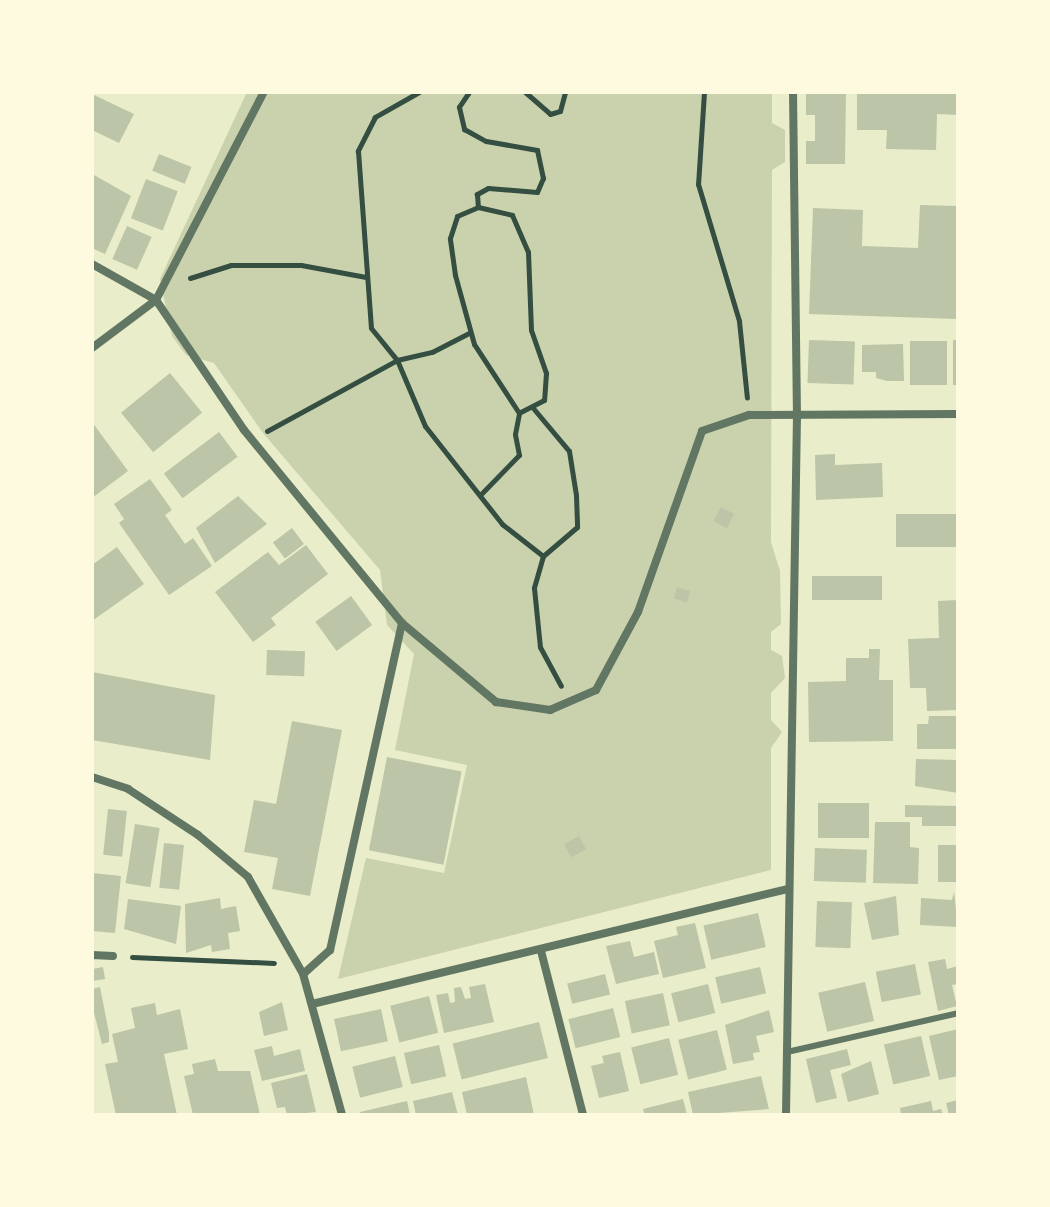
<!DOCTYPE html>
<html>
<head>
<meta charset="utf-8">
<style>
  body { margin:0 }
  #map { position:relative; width:1050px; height:1207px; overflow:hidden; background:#e9edc9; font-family:"Zilla Slab",serif }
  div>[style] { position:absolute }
  .green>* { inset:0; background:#cad2ad }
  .building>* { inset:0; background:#bcc5a7; transform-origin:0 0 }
  .path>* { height:5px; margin:-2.5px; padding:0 2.5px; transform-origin:2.5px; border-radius:2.5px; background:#344e41 }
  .service>* { height:6px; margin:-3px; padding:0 3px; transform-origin:3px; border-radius:3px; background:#617663 }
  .minor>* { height:8px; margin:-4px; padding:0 4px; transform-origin:4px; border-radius:4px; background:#617663 }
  span { translate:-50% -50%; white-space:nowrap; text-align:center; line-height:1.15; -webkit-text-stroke:6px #fefae0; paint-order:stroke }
  .frame { position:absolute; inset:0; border:94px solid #fefae0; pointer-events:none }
</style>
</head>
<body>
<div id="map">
  <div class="green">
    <i style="clip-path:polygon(247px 92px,772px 92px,772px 123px,785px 130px,785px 162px,772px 170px,771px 542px,780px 571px,781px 624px,771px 632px,771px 650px,782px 656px,785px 678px,771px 693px,771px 720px,782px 732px,771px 748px,771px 870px,338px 979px,366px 858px,444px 873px,467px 765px,395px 750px,414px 654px,387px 625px,380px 570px,263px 433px,214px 363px,186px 355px,172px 336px,160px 279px)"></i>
  </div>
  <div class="building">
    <i style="clip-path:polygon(806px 92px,846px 92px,845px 164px,806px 164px,806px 141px,815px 141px,815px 115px,806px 115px)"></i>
    <i style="clip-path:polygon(857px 92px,958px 92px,958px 115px,937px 114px,936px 150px,886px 149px,887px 130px,857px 130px)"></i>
    <i style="clip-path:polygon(92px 94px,134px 114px,119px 143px,92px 130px)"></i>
    <i style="left:159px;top:154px;width:35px;height:18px;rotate:22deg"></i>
    <i style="clip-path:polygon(94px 175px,131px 196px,105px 254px,92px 248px)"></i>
    <i style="left:146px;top:179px;width:34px;height:42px;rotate:21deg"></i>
    <i style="clip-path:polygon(920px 205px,958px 206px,958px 319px,809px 314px,813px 208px,863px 210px,862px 246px,918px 248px)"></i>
    <i style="left:127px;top:226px;width:27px;height:36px;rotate:24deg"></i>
    <i style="left:809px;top:340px;width:46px;height:43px;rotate:2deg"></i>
    <i style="left:953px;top:340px;width:5px;height:45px"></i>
    <i style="left:910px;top:341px;width:37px;height:44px"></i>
    <i style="clip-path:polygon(903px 344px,904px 381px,887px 381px,876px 378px,876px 372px,862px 372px,862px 345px)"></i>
    <i style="left:170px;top:373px;width:51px;height:63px;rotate:51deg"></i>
    <i style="clip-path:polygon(92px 422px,128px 471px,92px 498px)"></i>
    <i style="left:219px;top:432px;width:31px;height:69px;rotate:53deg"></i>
    <i style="clip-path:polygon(835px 454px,835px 465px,882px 463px,883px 497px,816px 500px,815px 455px)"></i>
    <i style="clip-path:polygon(150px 479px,172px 510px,165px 515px,185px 544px,193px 538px,212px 566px,169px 595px,119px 523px,124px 519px,114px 504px)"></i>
    <i style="clip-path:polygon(238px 496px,267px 524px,215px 563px,196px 528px)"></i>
    <i style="left:721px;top:507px;width:15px;height:16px;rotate:28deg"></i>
    <i style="left:958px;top:514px;width:33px;height:62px;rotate:90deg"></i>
    <i style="left:292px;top:528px;width:20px;height:24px;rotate:53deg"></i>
    <i style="clip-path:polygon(306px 545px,328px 574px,271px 618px,276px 625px,253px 642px,215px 592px,268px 552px,279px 565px)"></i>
    <i style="clip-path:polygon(117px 547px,144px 584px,92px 621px,92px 565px)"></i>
    <i style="left:812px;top:576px;width:70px;height:24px"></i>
    <i style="left:677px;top:587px;width:14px;height:12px;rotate:17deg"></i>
    <i style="left:351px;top:596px;width:36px;height:44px;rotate:54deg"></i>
    <i style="clip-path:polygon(958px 600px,958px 710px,927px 711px,926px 688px,910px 688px,908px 639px,939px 638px,938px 601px)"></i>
    <i style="clip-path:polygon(869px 649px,880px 649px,879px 680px,893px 680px,893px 741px,809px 742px,808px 682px,846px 681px,846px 658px,869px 658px)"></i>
    <i style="left:267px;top:650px;width:38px;height:25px;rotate:2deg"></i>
    <i style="clip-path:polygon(92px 672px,215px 695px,210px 760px,92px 740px)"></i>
    <i style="clip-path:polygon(929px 716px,958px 716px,958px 749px,917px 749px,917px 724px,928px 724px)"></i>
    <i style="clip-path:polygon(292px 721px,342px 730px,310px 896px,272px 889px,278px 858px,244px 852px,254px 800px,276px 804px)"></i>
    <i style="left:387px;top:757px;width:76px;height:95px;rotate:11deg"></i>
    <i style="clip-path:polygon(916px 759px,958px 760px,958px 793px,915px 786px)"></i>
    <i style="left:818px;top:803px;width:51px;height:35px"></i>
    <i style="clip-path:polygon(905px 805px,958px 806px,958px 826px,922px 826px,922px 817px,905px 817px)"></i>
    <i style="left:108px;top:809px;width:19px;height:46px;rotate:6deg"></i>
    <i style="clip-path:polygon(875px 822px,910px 822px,910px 847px,919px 848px,918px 884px,873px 883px)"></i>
    <i style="left:135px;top:824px;width:25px;height:60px;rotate:9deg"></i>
    <i style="left:579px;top:836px;width:15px;height:17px;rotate:62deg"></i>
    <i style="left:164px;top:843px;width:20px;height:45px;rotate:6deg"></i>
    <i style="left:938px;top:845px;width:20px;height:37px"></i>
    <i style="left:815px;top:848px;width:52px;height:33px;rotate:2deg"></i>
    <i style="clip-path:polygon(92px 873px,121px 876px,115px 933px,92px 931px)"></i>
    <i style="clip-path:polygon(954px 892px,958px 927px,920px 925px,921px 898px,952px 900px)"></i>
    <i style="clip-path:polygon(896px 896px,899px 935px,872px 940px,864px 903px)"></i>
    <i style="clip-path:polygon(220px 898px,221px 909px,236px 906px,240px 931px,228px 933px,230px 949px,212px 952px,211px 945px,186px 953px,185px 904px)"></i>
    <i style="clip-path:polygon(128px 899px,181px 906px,176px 944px,124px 929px)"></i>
    <i style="left:817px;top:901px;width:35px;height:46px;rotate:2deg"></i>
    <i style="left:758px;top:913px;width:35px;height:56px;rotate:77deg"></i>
    <i style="clip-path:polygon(695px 923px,706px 968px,663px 978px,654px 941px,678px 935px,676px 927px)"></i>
    <i style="clip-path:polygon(630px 941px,634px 957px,654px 952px,659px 974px,616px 984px,606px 946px)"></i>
    <i style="clip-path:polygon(945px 959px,947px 969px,958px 966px,958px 984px,952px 985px,957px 1006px,938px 1011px,928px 962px)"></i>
    <i style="left:915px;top:964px;width:31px;height:40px;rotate:79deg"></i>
    <i style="clip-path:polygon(103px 967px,105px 979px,92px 981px,92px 969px)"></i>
    <i style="left:760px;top:967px;width:27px;height:46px;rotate:77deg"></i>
    <i style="left:605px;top:974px;width:21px;height:39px;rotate:76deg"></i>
    <i style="left:865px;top:982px;width:40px;height:48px;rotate:77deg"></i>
    <i style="clip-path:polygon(485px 984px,494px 1022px,444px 1033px,436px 995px,448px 993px,450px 1003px,455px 1002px,454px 988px,461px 987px,465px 999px,471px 998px,469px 987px)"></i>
    <i style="left:708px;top:984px;width:30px;height:38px;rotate:76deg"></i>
    <i style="clip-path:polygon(100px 987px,109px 1033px,109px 1042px,102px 1044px,92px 1005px,92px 989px)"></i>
    <i style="left:663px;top:993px;width:33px;height:39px;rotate:78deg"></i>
    <i style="left:429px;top:996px;width:38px;height:40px;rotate:76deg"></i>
    <i style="clip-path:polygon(282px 1002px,288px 1030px,264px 1036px,259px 1012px)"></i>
    <i style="clip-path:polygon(155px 1003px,157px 1015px,180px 1009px,188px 1049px,164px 1054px,177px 1115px,116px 1115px,105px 1064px,118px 1062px,112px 1034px,135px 1028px,131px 1008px)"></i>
    <i style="left:613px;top:1008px;width:30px;height:46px;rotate:76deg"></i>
    <i style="left:381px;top:1009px;width:33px;height:48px;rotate:78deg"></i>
    <i style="clip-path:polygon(769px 1010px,774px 1032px,756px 1036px,760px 1052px,753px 1053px,754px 1060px,733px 1064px,725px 1025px)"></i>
    <i style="left:539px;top:1022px;width:37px;height:89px;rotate:76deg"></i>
    <i style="clip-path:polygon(958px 1029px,958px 1076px,939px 1080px,929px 1036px)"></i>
    <i style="left:717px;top:1030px;width:41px;height:40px;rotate:76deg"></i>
    <i style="left:921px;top:1036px;width:41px;height:38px;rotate:77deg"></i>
    <i style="left:669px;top:1038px;width:38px;height:39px;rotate:76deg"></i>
    <i style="left:439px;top:1045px;width:32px;height:36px;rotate:77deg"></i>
    <i style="clip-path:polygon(272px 1046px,274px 1056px,300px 1049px,305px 1071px,262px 1081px,254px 1050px)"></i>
    <i style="clip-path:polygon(847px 1049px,851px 1065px,830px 1070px,837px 1098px,816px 1103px,806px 1059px)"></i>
    <i style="clip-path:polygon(620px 1052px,629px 1091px,599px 1098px,591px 1066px,604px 1063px,602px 1056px)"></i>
    <i style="left:395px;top:1056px;width:32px;height:44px;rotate:76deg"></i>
    <i style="clip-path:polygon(215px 1059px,218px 1071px,250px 1071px,260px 1115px,193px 1115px,184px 1076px,194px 1074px,192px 1064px)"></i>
    <i style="clip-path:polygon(871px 1061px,879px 1094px,848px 1102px,841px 1074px)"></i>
    <i style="clip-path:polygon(307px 1074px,316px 1112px,287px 1115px,285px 1107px,277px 1108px,271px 1083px)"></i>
    <i style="clip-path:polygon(761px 1076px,769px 1109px,693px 1115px,688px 1092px)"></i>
    <i style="clip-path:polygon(526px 1077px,534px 1115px,467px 1115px,462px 1092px)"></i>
    <i style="clip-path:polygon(452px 1092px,458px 1115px,416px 1115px,413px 1101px)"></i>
    <i style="clip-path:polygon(683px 1099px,687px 1115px,645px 1115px,643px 1109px)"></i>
    <i style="clip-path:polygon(958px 1100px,958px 1115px,949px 1115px,946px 1103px)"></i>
    <i style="clip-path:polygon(407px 1101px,410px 1115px,360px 1115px,360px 1112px)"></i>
    <i style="clip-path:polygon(931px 1101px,933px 1111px,941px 1109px,943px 1115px,901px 1115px,900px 1108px)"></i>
  </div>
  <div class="path">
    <i style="left:419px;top:92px;width:51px;rotate:150.4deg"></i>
    <i style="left:375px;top:117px;width:38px;rotate:117deg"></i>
    <i style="left:358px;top:151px;width:177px;rotate:85.8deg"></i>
    <i style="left:371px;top:328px;width:41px;rotate:50.9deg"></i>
    <i style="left:397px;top:360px;width:72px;rotate:67deg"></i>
    <i style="left:425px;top:426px;width:125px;rotate:51.8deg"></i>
    <i style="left:502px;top:524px;width:52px;rotate:38deg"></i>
    <i style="left:543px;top:556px;width:33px;rotate:106deg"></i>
    <i style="left:534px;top:588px;width:59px;rotate:84.2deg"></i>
    <i style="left:540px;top:647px;width:44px;rotate:61.7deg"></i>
    <i style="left:469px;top:92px;width:18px;rotate:124deg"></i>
    <i style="left:459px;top:107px;width:23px;rotate:77deg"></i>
    <i style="left:464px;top:129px;width:25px;rotate:29deg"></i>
    <i style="left:486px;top:141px;width:52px;rotate:10deg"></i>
    <i style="left:537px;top:150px;width:29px;rotate:78deg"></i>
    <i style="left:543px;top:178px;width:15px;rotate:113deg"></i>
    <i style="left:537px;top:192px;width:49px;rotate:-175.3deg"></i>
    <i style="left:488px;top:188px;width:13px;rotate:151deg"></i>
    <i style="left:477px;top:194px;width:13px;rotate:86deg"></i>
    <i style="left:525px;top:92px;width:33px;rotate:41deg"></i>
    <i style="left:550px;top:114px;width:10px;rotate:-17deg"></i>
    <i style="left:560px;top:111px;width:20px;rotate:-75deg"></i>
    <i style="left:704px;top:92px;width:92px;rotate:93.7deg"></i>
    <i style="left:698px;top:184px;width:143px;rotate:73.3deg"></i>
    <i style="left:739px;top:321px;width:77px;rotate:84.1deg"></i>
    <i style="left:478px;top:207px;width:35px;rotate:13deg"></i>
    <i style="left:512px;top:215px;width:40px;rotate:66.6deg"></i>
    <i style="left:528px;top:252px;width:78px;rotate:87.8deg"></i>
    <i style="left:531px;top:330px;width:46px;rotate:70.8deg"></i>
    <i style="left:546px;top:373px;width:27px;rotate:94deg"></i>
    <i style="left:544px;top:400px;width:28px;rotate:153deg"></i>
    <i style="left:519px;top:413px;width:82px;rotate:-123.1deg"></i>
    <i style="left:474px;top:344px;width:72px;rotate:-105.4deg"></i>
    <i style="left:455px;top:275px;width:37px;rotate:-98deg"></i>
    <i style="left:450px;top:238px;width:23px;rotate:-72deg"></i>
    <i style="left:457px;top:216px;width:23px;rotate:-23deg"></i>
    <i style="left:190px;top:278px;width:43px;rotate:-17.6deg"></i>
    <i style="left:231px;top:265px;width:70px"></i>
    <i style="left:301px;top:265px;width:66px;rotate:10.5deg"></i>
    <i style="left:533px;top:408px;width:56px;rotate:50.1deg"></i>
    <i style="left:569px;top:451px;width:45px;rotate:81deg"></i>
    <i style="left:576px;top:495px;width:32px;rotate:88deg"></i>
    <i style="left:577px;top:527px;width:45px;rotate:139.5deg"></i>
    <i style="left:267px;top:431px;width:148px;rotate:-28.6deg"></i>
    <i style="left:397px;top:360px;width:36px;rotate:-13deg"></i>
    <i style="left:432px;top:352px;width:42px;rotate:-27.2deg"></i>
    <i style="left:482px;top:493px;width:53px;rotate:-45.8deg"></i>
    <i style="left:519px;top:455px;width:21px;rotate:-101deg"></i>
    <i style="left:515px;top:434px;width:21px;rotate:-79deg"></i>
    <i style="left:132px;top:957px;width:142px;rotate:2.4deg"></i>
  </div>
  <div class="service">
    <i style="left:787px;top:1052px;width:175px;rotate:-12.8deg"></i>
  </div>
  <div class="minor">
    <i style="left:92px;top:264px;width:73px;rotate:29.4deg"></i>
    <i style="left:156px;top:300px;width:157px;rotate:55.9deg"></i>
    <i style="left:244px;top:430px;width:249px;rotate:50.7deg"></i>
    <i style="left:402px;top:623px;width:335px;rotate:102.4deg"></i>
    <i style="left:330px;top:950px;width:36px;rotate:138deg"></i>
    <i style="left:92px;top:348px;width:80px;rotate:-36.9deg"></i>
    <i style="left:156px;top:300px;width:234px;rotate:-62.6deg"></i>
    <i style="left:402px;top:623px;width:123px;rotate:40deg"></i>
    <i style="left:496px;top:702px;width:55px;rotate:8.4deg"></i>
    <i style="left:550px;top:710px;width:50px;rotate:-23.5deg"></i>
    <i style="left:596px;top:690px;width:89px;rotate:-61.7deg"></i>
    <i style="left:638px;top:612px;width:192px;rotate:-70.5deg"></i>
    <i style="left:702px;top:431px;width:50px;rotate:-18.8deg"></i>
    <i style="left:749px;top:415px;width:209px;rotate:-0.3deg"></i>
    <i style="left:92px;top:777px;width:38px;rotate:18deg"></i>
    <i style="left:128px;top:789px;width:84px;rotate:33.3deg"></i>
    <i style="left:198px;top:835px;width:65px;rotate:40deg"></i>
    <i style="left:248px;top:877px;width:112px;rotate:60.4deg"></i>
    <i style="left:303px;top:974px;width:146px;rotate:74.5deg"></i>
    <i style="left:541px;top:951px;width:169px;rotate:75.6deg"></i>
    <i style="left:92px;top:955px;width:21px;rotate:3deg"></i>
    <i style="left:312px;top:1004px;width:490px;rotate:-13.6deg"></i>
    <i style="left:786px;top:1115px;width:697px;rotate:-89.1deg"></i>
    <i style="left:797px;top:418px;width:326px;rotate:-90.7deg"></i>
  </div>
  <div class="frame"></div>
</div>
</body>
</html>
